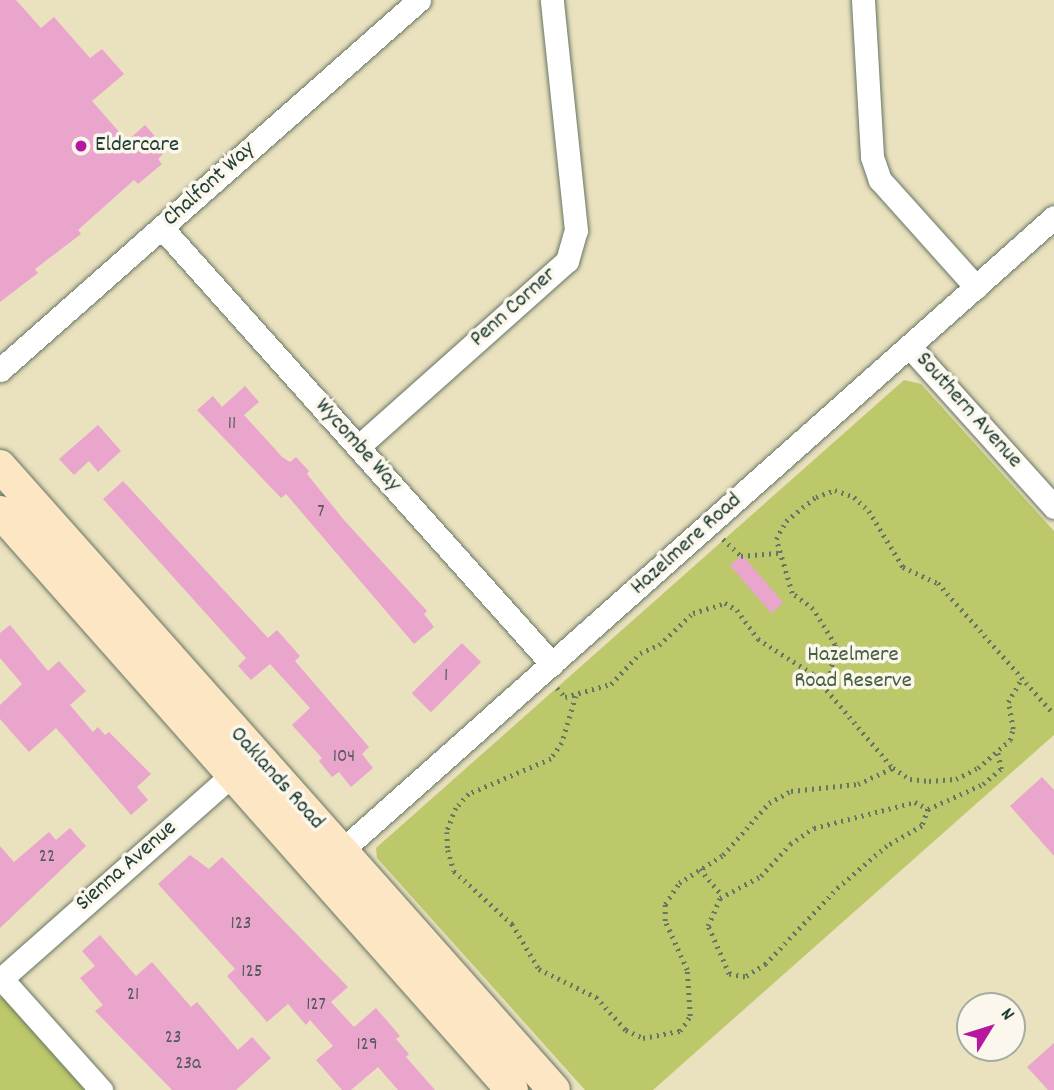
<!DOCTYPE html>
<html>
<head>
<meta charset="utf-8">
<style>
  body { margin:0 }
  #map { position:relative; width:1054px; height:1090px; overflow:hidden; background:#eae1be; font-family:Dekko,sans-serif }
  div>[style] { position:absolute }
  .green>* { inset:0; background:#bcc86a }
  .building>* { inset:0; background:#eaa5cd; transform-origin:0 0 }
  .path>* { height:4.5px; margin-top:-2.25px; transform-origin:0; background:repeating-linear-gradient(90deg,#667664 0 2px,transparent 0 7px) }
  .roads { filter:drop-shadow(0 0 2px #667664) drop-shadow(0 0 2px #667664) }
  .street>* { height:23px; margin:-11.5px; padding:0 11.5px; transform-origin:11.5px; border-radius:11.5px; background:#fff }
  .secondary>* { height:32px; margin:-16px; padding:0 16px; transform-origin:16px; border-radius:16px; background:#fce6c4 }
  .dots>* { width:19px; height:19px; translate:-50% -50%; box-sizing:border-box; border:4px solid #fbf7ec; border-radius:50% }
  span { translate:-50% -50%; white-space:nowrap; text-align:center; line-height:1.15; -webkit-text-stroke:7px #fbf7ec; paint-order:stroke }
  .number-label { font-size:19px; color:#52575a }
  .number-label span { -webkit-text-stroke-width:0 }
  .poi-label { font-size:23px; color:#1f3d34 }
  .left { translate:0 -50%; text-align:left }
  .street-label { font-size:23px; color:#1f3d34 }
  .park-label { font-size:23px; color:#466042 }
  .north { position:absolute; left:956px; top:992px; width:70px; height:70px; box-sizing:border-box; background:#fbf7ec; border:2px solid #a3ada2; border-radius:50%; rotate:52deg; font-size:19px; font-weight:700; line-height:28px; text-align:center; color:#1f3d34 }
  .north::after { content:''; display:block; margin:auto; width:24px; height:32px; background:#b5179e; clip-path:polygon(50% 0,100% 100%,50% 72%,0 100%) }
</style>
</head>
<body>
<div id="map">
  <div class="green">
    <i style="clip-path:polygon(904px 380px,921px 384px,1054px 531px,1054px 735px,653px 1090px,585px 1090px,377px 858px,376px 848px)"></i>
    <i style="clip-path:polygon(5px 994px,89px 1090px,0 1090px,0 998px)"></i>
  </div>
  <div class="building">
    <i style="clip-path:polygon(0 0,16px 0,41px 28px,54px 17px,90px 58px,102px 49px,124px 74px,92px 101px,127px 141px,145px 125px,167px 150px,158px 159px,162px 164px,138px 184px,134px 180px,78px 230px,81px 234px,35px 269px,38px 273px,0 302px)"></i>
    <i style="clip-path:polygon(245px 386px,259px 402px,244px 415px,282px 457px,290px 462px,296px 457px,309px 471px,307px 474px,344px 520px,427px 611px,424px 614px,434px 627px,414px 644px,286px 494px,281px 498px,197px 410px,213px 396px,222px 407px)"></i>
    <i style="clip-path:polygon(98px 425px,121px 451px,98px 472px,89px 461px,74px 475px,59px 459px)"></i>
    <i style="clip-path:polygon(123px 481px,268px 638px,277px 630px,300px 656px,295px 661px,369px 747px,362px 754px,373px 768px,351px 787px,339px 772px,332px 777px,319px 761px,322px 758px,292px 725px,310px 708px,270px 664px,251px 680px,238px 666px,246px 658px,103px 499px)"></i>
    <i style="left:742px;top:555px;width:63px;height:16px;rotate:49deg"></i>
    <i style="clip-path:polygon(10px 625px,48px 671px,59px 661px,86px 691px,70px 705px,93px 732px,98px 727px,105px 735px,109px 732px,151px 774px,137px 787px,148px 800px,131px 815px,56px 728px,29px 752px,0 719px,0 705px,22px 684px,0 658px,0 633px)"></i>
    <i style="left:462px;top:643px;width:27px;height:71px;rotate:45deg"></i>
    <i style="clip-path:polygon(1042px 777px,1054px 790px,1054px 856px,1010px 806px)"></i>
    <i style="clip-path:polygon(70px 828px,86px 846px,0 928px,0 846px,14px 862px,49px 832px,56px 840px)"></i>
    <i style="clip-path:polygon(190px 855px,209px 869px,222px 857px,348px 987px,331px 1002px,354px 1027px,376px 1008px,400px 1036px,396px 1039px,409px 1054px,406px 1057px,435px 1090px,398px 1090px,378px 1067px,351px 1090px,342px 1090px,316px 1060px,333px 1046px,310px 1020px,306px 1025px,288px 1004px,267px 1022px,227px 976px,235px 969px,158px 884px)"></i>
    <i style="clip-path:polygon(100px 935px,136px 976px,152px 962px,191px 1007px,197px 1002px,238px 1050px,252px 1037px,271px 1058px,236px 1090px,172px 1090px,95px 1011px,103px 1005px,80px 978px,95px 966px,82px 951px)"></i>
    <i style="clip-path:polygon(1054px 1043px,1054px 1090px,1048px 1090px,1027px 1067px)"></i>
  </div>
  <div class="path">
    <i style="left:723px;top:539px;width:25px;rotate:43deg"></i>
    <i style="left:741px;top:556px;width:37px;rotate:-5deg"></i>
    <i style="left:828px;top:687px;width:43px;rotate:-80.5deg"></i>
    <i style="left:835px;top:645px;width:42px;rotate:-121.4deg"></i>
    <i style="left:813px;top:609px;width:26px;rotate:-143deg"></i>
    <i style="left:792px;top:593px;width:56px;rotate:-106.5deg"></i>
    <i style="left:776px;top:539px;width:21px;rotate:-61deg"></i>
    <i style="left:786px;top:521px;width:38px;rotate:-39deg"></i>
    <i style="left:816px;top:497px;width:20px;rotate:-20deg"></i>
    <i style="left:835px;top:490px;width:20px;rotate:20deg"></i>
    <i style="left:854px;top:497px;width:21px;rotate:43deg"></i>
    <i style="left:869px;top:511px;width:66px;rotate:58.7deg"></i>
    <i style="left:903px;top:567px;width:38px;rotate:25deg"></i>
    <i style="left:938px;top:583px;width:175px;rotate:48.5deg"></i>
    <i style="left:557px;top:688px;width:12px;rotate:48deg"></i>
    <i style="left:565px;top:697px;width:48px;rotate:-15.8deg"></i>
    <i style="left:611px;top:684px;width:42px;rotate:-46.9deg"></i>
    <i style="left:640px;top:653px;width:21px;rotate:-23deg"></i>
    <i style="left:659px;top:645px;width:47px;rotate:-43.3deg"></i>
    <i style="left:693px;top:613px;width:34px;rotate:-17deg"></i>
    <i style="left:725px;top:603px;width:14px;rotate:30deg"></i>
    <i style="left:737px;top:610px;width:36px;rotate:54deg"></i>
    <i style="left:758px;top:639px;width:65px;rotate:32.5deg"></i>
    <i style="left:813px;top:674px;width:123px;rotate:49.6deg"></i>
    <i style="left:893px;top:768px;width:20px;rotate:33deg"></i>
    <i style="left:910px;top:779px;width:19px;rotate:6deg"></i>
    <i style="left:929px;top:781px;width:27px;rotate:-4deg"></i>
    <i style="left:956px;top:779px;width:25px;rotate:-27deg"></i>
    <i style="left:978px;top:768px;width:43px;rotate:-41.2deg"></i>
    <i style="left:1010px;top:740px;width:11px;rotate:-75deg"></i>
    <i style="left:1013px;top:729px;width:27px;rotate:-100deg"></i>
    <i style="left:1008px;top:702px;width:28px;rotate:-60deg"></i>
    <i style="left:576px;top:696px;width:49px;rotate:106.6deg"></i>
    <i style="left:562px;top:743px;width:19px;rotate:125deg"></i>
    <i style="left:551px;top:759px;width:89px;rotate:156.9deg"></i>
    <i style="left:469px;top:794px;width:19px;rotate:133deg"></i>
    <i style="left:456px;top:808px;width:26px;rotate:111deg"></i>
    <i style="left:447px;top:832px;width:18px;rotate:87deg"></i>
    <i style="left:448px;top:850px;width:22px;rotate:74deg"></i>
    <i style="left:454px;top:871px;width:79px;rotate:42.4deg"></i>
    <i style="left:512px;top:924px;width:52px;rotate:59deg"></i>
    <i style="left:539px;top:969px;width:64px;rotate:26.2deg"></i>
    <i style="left:596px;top:997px;width:45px;rotate:47.7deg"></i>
    <i style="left:626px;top:1030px;width:19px;rotate:25deg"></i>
    <i style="left:643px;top:1038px;width:38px;rotate:-11deg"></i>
    <i style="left:680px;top:1031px;width:18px;rotate:-56deg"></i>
    <i style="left:690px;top:1016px;width:46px;rotate:-93.7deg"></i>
    <i style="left:687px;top:970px;width:54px;rotate:-114.2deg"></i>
    <i style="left:665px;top:921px;width:17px;rotate:-90deg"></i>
    <i style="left:665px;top:904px;width:25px;rotate:-56deg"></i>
    <i style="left:679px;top:883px;width:52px;rotate:-32.5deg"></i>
    <i style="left:723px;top:855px;width:69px;rotate:-48.5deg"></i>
    <i style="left:769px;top:803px;width:25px;rotate:-29deg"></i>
    <i style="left:791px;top:791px;width:67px;rotate:-6deg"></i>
    <i style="left:858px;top:784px;width:38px;rotate:-25deg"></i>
    <i style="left:928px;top:809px;width:18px;rotate:109deg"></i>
    <i style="left:922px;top:826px;width:40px;rotate:150.3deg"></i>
    <i style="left:887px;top:846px;width:63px;rotate:139.5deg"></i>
    <i style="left:839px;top:887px;width:106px;rotate:133.5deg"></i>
    <i style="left:766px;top:964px;width:25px;rotate:148deg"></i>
    <i style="left:745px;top:977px;width:16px;rotate:-169deg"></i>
    <i style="left:729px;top:974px;width:52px;rotate:-113.6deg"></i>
    <i style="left:708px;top:926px;width:30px;rotate:-67deg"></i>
    <i style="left:720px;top:898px;width:47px;rotate:-28.2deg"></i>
    <i style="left:761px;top:876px;width:43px;rotate:-47.8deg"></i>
    <i style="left:790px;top:844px;width:29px;rotate:-34deg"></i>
    <i style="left:814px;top:828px;width:104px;rotate:-14.4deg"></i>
    <i style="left:915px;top:802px;width:15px;rotate:28deg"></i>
    <i style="left:928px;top:809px;width:60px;rotate:-24.4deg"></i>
    <i style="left:983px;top:784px;width:23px;rotate:-40deg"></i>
    <i style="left:1001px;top:769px;width:19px;rotate:-102deg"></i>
    <i style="left:700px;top:869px;width:35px;rotate:50deg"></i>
  </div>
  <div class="roads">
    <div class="street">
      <i style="left:863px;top:0;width:157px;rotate:86.7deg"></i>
      <i style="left:872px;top:157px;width:24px;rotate:71deg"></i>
      <i style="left:880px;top:180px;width:144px;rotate:48.1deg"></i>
      <i style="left:162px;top:228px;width:585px;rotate:48.19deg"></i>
      <i style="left:910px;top:347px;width:215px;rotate:48deg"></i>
      <i style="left:0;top:370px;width:559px;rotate:-41.45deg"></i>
      <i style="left:358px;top:447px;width:280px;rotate:-41.7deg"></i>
      <i style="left:567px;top:261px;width:32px;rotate:-74deg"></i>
      <i style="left:576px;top:230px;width:231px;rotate:-96deg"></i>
      <i style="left:332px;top:859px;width:966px;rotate:-41.64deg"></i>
      <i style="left:0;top:977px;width:152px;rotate:48.2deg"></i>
      <i style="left:0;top:980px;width:326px;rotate:-41.5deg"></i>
    </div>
    <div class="secondary">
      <i style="left:0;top:466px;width:834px;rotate:48.4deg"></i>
      <i style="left:0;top:512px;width:772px;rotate:48.47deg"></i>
    </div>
  </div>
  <div class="dots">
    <i style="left:81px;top:146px;background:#b5179e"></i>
  </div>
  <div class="number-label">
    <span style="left:232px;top:425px">11</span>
    <span style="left:321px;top:513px">7</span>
    <span style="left:446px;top:677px">1</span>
    <span style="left:344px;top:758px">104</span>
    <span style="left:47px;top:858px">22</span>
    <span style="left:241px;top:925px">123</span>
    <span style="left:252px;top:973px">125</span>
    <span style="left:133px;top:996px">21</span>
    <span style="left:316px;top:1006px">127</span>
    <span style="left:173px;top:1039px">23</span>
    <span style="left:367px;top:1046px">129</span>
    <span style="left:188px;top:1065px">23a</span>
  </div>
  <div class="poi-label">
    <span class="left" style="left:95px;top:146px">Eldercare</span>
  </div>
  <div class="street-label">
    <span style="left:210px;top:185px;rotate:-42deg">Chalfont Way</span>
    <span style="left:514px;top:308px;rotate:-42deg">Penn Corner</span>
    <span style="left:968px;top:411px;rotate:48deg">Southern Avenue</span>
    <span style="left:357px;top:446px;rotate:48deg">Wycombe Way</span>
    <span style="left:687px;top:545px;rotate:-42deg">Hazelmere Road</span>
    <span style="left:276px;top:779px;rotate:48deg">Oaklands Road</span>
    <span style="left:127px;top:867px;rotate:-41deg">Sienna Avenue</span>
  </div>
  <div class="park-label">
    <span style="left:853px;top:669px">Hazelmere<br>Road Reserve</span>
  </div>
  <div class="north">N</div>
</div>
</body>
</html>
